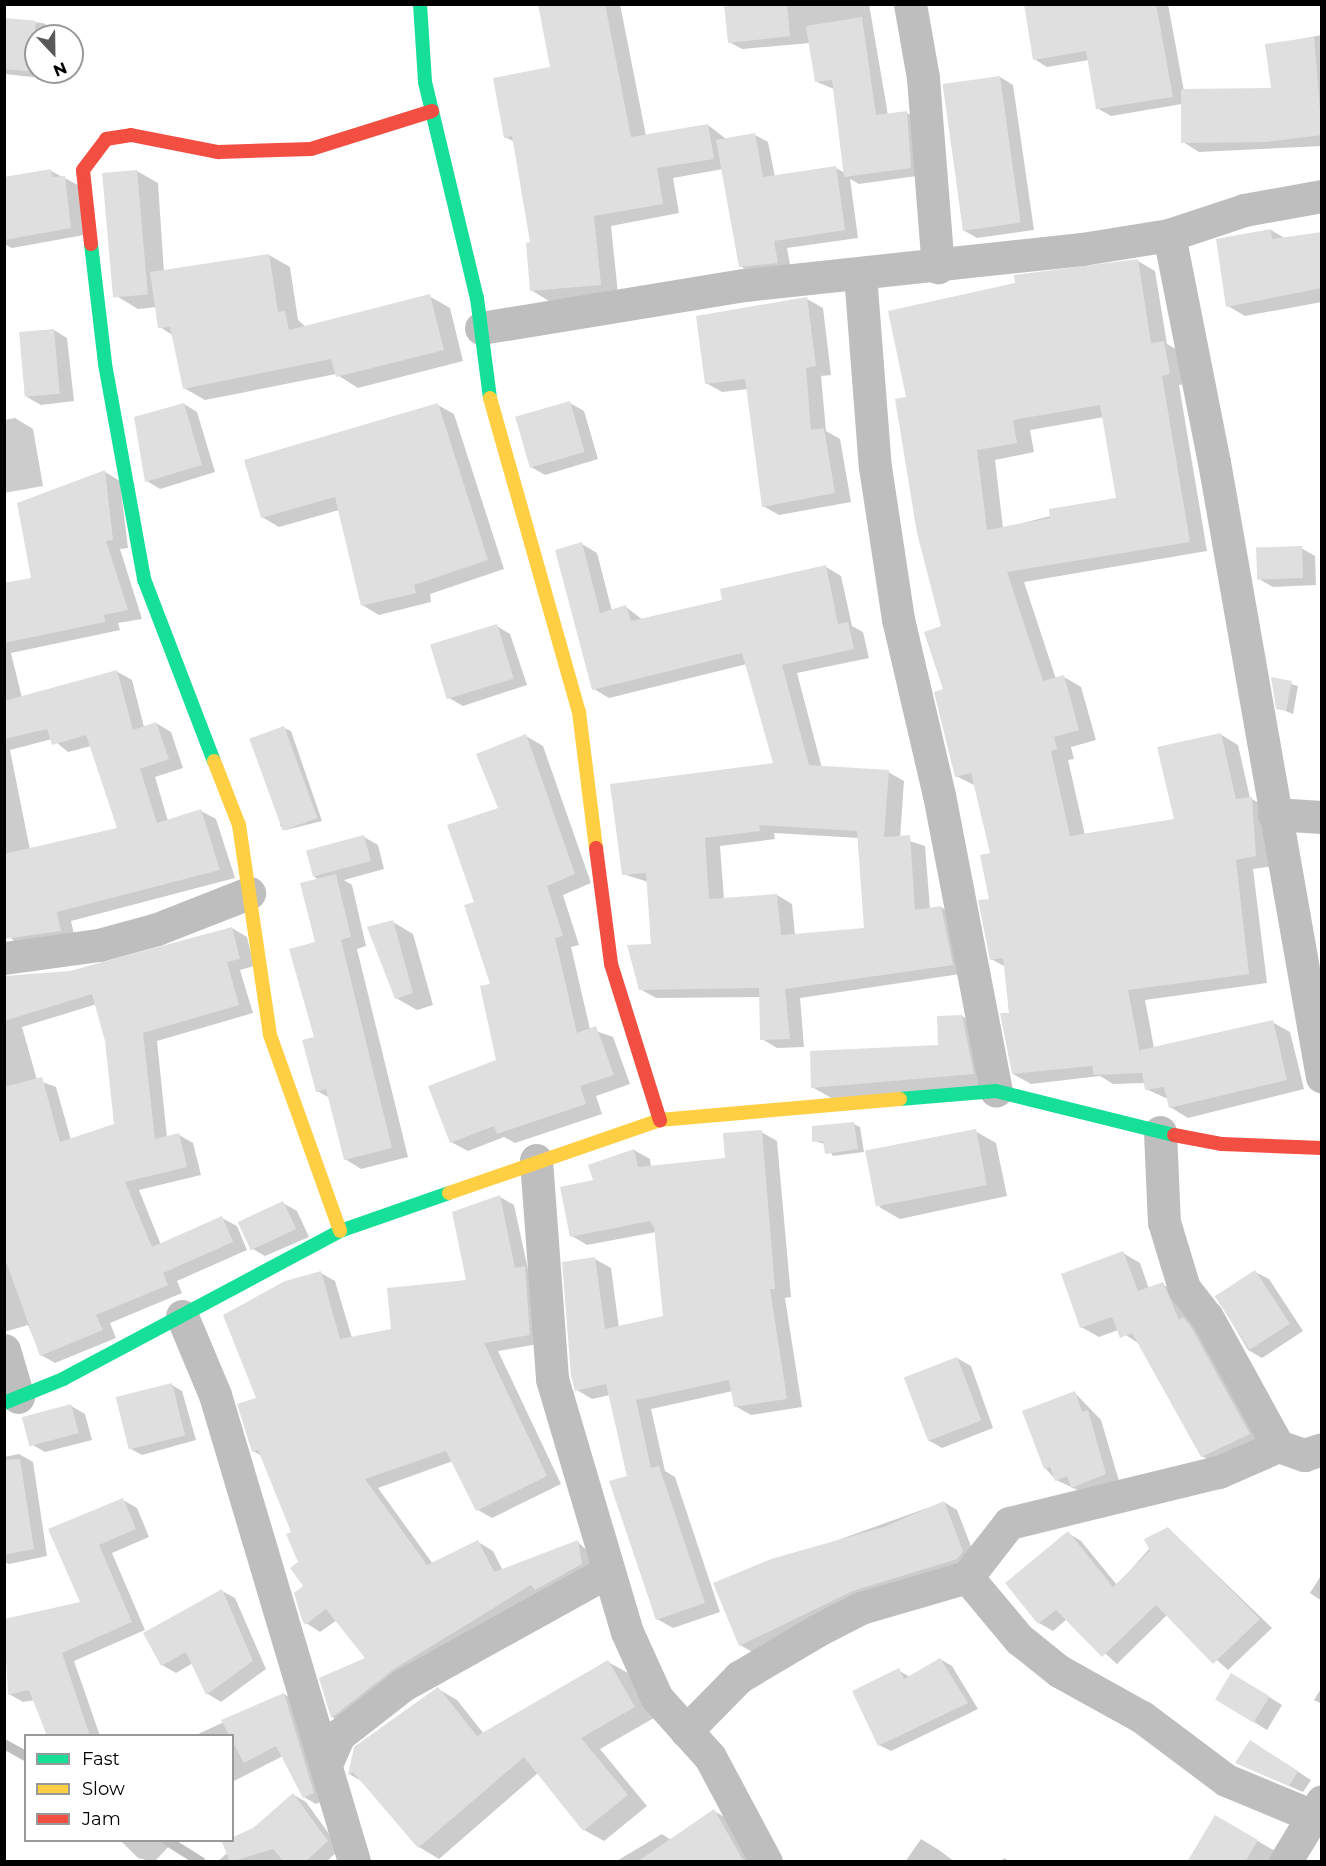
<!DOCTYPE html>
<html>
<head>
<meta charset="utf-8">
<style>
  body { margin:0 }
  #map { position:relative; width:1326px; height:1866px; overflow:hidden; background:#fff; font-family:Montserrat,sans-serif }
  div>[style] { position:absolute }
  .shadow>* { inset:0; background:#0003 }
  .stream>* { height:10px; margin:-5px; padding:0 5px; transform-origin:5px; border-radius:5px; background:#bfbfbf }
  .building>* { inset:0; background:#dfdfdf; transform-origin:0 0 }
  .street>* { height:33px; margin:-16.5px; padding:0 16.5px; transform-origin:16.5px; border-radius:16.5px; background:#bebebe }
  .fast>* { height:14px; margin:-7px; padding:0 7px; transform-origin:7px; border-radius:7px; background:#16e098 }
  .slow>* { height:14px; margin:-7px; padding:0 7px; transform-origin:7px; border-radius:7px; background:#ffcf43 }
  .jam>* { height:14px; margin:-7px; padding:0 7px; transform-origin:7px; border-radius:7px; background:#f24e42 }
  span { translate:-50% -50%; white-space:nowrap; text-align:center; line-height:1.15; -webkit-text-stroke:4.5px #fff; paint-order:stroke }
  .frame { position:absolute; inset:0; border:6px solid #000; pointer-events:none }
  .legend { position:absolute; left:24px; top:1734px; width:210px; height:108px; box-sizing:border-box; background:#fff; border:2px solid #999; margin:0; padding:8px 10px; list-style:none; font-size:18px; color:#000 }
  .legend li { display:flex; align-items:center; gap:12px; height:30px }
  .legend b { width:30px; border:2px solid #999 }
  .north { position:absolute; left:24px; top:24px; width:60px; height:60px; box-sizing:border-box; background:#fff; border:2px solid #999; border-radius:50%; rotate:158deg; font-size:16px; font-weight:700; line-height:24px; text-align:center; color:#000 }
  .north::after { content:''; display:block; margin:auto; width:21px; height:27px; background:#595959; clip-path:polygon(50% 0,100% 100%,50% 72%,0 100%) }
</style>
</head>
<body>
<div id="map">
  <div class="shadow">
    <i style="clip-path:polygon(540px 4px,620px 4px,646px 136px,708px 125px,726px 139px,755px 135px,768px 142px,775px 177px,836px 168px,845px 173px,834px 89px,817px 82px,810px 43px,742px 49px,729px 42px,725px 4px,869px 4px,888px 115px,907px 113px,920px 121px,924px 175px,859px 184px,850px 179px,858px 238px,787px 248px,791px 270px,754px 274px,740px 266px,723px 169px,673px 178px,679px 213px,611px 226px,618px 294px,549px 301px,531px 290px,532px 244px,515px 142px,505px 137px,552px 68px)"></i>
    <i style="clip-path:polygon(1026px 4px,1168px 4px,1184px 91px,1273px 90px,1267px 45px,1322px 35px,1322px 146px,1199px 152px,1183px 142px,1182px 104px,1111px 116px,1097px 108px,1089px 60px,1047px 67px,1034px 59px)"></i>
    <i style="clip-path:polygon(4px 19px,43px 23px,57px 31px,56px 36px,36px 36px,36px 72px,52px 72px,52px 79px,4px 74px)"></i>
    <i style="clip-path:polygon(1000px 77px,1013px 85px,1034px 230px,977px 238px,963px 230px,944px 85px)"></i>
    <i style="clip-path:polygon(51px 171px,78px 185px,84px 235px,12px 248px,4px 244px,4px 179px)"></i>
    <i style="clip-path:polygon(137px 171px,158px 183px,164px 272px,269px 255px,290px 267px,298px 320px,306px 327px,429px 296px,450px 308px,463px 361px,358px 388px,336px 374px,205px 400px,184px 388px,174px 336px,160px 327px,157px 307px,138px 309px,118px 297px)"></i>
    <i style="clip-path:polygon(1271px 230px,1286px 239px,1322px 235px,1322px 302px,1245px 316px,1228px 306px)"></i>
    <i style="clip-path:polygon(evenodd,1138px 261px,1155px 271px,1167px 344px,1181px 352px,1187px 384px,1179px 385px,1207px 551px,1024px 582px,1056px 679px,1064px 677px,1081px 687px,1096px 740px,1071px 747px,1074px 759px,1068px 760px,1085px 835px,1176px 820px,1220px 734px,1238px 745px,1250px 798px,1269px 808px,1274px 866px,1253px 869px,1267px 983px,1145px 1000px,1154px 1048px,1272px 1022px,1290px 1032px,1304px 1089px,1188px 1118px,1170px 1107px,1168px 1099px,1146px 1089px,1145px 1083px,1113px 1084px,1100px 1076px,1031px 1084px,1013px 1074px,1006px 967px,991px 959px,991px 854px,976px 786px,956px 776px,942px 627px,908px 399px,1138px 261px,1104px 417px,1118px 499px,1003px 528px,995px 460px,1034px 452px,1030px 430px,1104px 417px)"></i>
    <i style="clip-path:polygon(807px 299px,823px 308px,831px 375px,821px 376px,826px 431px,840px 439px,851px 502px,779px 515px,763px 506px,748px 389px,722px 392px,706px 383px)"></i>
    <i style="clip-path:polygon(54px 330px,67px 338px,74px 401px,41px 405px,27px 397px)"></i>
    <i style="clip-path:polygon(570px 403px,584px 411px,598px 459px,545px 475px,531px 467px)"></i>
    <i style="clip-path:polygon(184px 404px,197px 412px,215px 472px,160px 489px,147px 481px)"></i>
    <i style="clip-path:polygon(438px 405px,454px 414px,504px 569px,430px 594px,431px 602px,379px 615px,362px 605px,339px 510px,279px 527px,262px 517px)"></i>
    <i style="clip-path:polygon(15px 418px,33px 429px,43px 486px,4px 493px,4px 420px)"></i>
    <i style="clip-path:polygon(evenodd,105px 472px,120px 481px,128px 548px,120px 549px,142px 619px,118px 623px,120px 630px,11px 653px,22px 698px,116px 671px,132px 680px,144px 727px,156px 723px,171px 732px,183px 768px,155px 777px,168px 821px,201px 811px,216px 819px,235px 878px,71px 921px,75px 939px,21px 947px,4px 932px,4px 583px,33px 579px,105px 472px,52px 739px,68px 752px,91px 746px,119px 829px,30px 850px,10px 750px,52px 739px)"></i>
    <i style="clip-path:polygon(evenodd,582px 544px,597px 553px,612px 611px,626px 607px,643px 620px,724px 601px,826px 567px,841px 576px,852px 626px,863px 632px,869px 658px,797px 673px,822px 768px,888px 772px,904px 781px,900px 838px,925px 846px,930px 909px,941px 907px,956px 916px,967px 973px,800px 998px,804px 1047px,777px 1048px,762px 1039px,760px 997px,656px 998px,640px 989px,653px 945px,648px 882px,623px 874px,775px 765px,747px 664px,609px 698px,594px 689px,582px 544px,774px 833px,859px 838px,866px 930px,795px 935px,792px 904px,777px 895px,724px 899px,720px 846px,775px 839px,774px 833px)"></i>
    <i style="clip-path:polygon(1301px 548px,1315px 556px,1316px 585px,1273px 587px,1259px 579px)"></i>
    <i style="clip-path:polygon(497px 626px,510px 634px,527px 685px,463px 706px,449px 698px)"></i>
    <i style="clip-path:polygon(1273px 679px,1298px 686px,1293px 714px,1278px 708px)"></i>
    <i style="clip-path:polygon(284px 728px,291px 731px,322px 821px,286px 830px,280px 826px)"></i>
    <i style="clip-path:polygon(526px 736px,543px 746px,591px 883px,563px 895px,579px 945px,571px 947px,590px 1029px,613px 1037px,630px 1084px,596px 1096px,602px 1114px,515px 1143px,504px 1137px,468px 1151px,451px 1142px,498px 1061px,492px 985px,476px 903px,500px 809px)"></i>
    <i style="clip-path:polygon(364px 837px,378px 845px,384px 869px,344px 880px,352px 885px,366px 946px,357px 949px,408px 1157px,361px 1169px,345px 1159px,330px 1098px,317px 1091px,320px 880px,314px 877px)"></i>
    <i style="clip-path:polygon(393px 922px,413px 934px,433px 1005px,417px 1010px,396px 998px)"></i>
    <i style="clip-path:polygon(evenodd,232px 928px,247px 937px,254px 966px,240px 970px,253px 1013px,157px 1041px,167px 1138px,179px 1135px,193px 1143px,201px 1175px,139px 1190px,161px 1245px,222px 1218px,237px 1226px,247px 1250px,177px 1281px,182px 1293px,110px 1323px,116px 1338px,55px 1363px,41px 1355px,28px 1325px,4px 1332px,4px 989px,232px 928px,97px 1004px,107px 1041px,116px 1125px,71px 1140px,56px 1087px,37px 1080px,22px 1027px,97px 1004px)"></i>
    <i style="clip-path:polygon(962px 1016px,982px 1028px,994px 1085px,833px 1099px,812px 1087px,940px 1047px)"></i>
    <i style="clip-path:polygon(854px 1124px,860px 1127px,864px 1152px,833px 1156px,825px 1144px,814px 1141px)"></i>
    <i style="clip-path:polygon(975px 1131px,996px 1143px,1007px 1196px,900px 1219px,879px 1207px)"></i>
    <i style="clip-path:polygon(761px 1132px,777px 1141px,791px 1297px,785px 1298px,802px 1407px,751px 1415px,735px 1406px,733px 1391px,651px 1409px,665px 1471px,675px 1477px,720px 1612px,673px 1628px,657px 1619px,610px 1395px,592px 1399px,577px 1390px,595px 1259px,611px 1268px,619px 1328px,665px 1317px,656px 1232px,587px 1245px,572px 1236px,595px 1182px,634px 1150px,650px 1159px,651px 1167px,726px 1159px)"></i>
    <i style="clip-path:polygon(500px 1197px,514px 1205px,544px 1343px,498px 1351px,561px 1484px,492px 1518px,478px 1510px,453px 1461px,378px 1488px,433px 1564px,478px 1542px,493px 1551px,503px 1571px,578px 1542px,598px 1561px,346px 1725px,332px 1717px,367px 1658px,337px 1620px,320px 1632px,306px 1623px,306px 1586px,293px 1533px,262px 1456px,253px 1451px,258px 1399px,321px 1273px,335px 1281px,352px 1338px,393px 1330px,468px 1281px)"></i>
    <i style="clip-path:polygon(283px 1203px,297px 1211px,309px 1237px,265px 1256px,251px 1248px)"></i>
    <i style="clip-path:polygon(1123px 1253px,1140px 1263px,1149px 1289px,1162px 1284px,1180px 1294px,1266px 1443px,1219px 1466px,1202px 1456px,1141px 1345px,1118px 1330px,1099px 1337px,1081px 1327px)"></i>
    <i style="clip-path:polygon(1255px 1272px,1269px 1279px,1303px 1331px,1262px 1358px,1248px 1350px,1217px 1297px)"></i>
    <i style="clip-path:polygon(957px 1358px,971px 1366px,993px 1428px,942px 1448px,928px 1440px)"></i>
    <i style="clip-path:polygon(172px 1385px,182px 1391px,196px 1440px,142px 1455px,131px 1449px)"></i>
    <i style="clip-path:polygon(1075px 1393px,1101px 1420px,1119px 1481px,1086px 1494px,1056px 1480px,1045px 1468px)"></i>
    <i style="clip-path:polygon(71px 1406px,85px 1414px,92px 1440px,45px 1452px,31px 1444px)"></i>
    <i style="clip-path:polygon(19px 1454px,33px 1462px,47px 1556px,9px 1564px,4px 1562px,4px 1457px)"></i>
    <i style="clip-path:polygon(123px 1500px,137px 1508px,149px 1537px,112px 1553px,145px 1630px,74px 1661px,100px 1736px,49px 1736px,35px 1700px,23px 1702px,9px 1694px,4px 1621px,82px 1603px,50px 1530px)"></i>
    <i style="clip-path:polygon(944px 1502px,957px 1510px,976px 1559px,754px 1653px,740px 1645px,715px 1584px)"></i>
    <i style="clip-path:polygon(1168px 1528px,1272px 1628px,1228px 1670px,1167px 1615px,1117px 1664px,1067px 1619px,1053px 1631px,1039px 1623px,1068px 1533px,1081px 1541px,1117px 1585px)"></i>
    <i style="clip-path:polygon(1322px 1574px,1322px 1601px,1310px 1593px)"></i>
    <i style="clip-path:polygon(222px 1591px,235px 1598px,266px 1669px,221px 1702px,208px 1694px,193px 1663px,176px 1673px,162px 1665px)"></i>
    <i style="clip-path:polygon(940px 1659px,952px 1666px,978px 1709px,891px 1751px,879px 1745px,898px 1670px,910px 1677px)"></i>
    <i style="clip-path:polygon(608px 1662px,628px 1673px,654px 1718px,600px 1749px,647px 1806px,604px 1841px,584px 1830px,539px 1772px,439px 1859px,419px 1847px,363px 1782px,349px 1774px,355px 1748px,438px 1689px,457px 1700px,484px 1734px)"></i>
    <i style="clip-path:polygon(1245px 1682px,1282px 1705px,1267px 1730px,1216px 1699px)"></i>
    <i style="clip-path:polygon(1322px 1687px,1322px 1704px,1314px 1700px)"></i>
    <i style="clip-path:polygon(284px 1694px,296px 1701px,325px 1800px,316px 1804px,304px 1797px,283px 1756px,232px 1782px,232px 1736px,194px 1736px)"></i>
    <i style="clip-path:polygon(1264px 1750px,1311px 1780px,1303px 1792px,1237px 1763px)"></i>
    <i style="clip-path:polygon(294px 1795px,306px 1802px,340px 1849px,326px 1862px,217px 1862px)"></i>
    <i style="clip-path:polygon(714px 1811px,728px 1819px,753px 1862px,615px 1862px,662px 1834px,671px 1840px)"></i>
    <i style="clip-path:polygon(1216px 1817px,1275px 1851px,1269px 1862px,1189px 1862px)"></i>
    <i style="clip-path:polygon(921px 1839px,939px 1850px,955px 1862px,905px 1862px)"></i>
    <i style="clip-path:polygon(120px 1840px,175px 1840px,154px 1862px,138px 1858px)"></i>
    <i style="clip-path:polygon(1004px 1858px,1011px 1862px,1001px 1862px)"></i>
  </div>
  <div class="stream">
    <i style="left:4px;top:1744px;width:25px;rotate:29deg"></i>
    <i style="left:166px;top:1840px;width:41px;rotate:32.2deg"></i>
  </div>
  <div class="building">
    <i style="clip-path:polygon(538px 4px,605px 4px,631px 137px,708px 124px,714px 159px,657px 168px,663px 204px,594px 216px,601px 285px,530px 291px,526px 243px,530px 242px,512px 136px,504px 138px,493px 78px,550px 67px)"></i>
    <i style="clip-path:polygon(724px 4px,787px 4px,790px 36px,728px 43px)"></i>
    <i style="clip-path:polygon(1024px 4px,1156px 4px,1173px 97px,1096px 109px,1086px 51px,1033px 60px)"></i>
    <i style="clip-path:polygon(862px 17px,876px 115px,907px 111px,911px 168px,844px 177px,832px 80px,815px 82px,806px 26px)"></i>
    <i style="left:4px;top:18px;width:32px;height:51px;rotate:5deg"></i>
    <i style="clip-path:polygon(1314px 37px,1322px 135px,1267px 142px,1181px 143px,1181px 89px,1271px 88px,1265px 44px)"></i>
    <i style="left:1000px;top:76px;width:148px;height:58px;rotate:82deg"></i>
    <i style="clip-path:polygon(755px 133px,763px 177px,836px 166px,845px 230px,774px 241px,778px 263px,739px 267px,716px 140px)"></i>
    <i style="clip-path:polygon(51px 169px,52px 177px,65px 176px,71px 228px,4px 240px,4px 177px)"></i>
    <i style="left:137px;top:170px;width:125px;height:35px;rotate:85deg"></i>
    <i style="clip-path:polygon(1271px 229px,1272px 239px,1322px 232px,1322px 288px,1226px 307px,1216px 239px)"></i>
    <i style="clip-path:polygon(269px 254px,278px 312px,285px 311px,289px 330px,430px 294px,444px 350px,336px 377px,331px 359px,183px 389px,170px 327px,158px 328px,150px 272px)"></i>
    <i style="clip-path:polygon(evenodd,1138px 259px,1151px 343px,1164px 341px,1170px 374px,1162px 376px,1190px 542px,1007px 572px,1043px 681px,1064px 675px,1079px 730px,1054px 737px,1057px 749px,1051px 751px,1070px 836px,1174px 819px,1157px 747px,1221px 733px,1236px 799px,1252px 797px,1256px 856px,1236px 860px,1249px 974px,1128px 990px,1141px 1058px,1140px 1050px,1273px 1020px,1287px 1080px,1169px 1108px,1164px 1087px,1145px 1090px,1142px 1073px,1094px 1075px,1092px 1066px,1012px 1074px,1000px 1013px,1009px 1013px,1003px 958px,990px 960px,978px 900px,989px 899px,980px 855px,990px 853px,971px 773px,955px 777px,934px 692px,943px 689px,924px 632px,941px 626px,917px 533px,895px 399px,906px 397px,888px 311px,1015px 283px,1014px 275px,1138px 259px,1100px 405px,1116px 498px,1049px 509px,1050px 518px,987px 530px,977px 450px,1017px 443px,1013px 420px,1100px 405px)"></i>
    <i style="clip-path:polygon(807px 297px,816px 366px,806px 368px,811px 430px,824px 428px,835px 493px,762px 507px,745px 379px,705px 384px,696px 316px)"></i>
    <i style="left:54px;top:329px;width:65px;height:35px;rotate:85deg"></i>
    <i style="left:570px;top:401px;width:53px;height:57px;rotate:74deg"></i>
    <i style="clip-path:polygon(184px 403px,202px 465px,145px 482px,134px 417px)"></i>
    <i style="clip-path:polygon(438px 403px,488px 560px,414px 585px,416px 593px,361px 606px,335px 497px,261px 518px,244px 460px)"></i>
    <i style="clip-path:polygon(105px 470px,113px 540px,106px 541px,128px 610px,104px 615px,105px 622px,4px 643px,4px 583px,31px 578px,17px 503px)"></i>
    <i style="clip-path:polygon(evenodd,582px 542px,600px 613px,626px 605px,631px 621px,722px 600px,720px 589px,826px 565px,838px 624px,848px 622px,854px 649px,782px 665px,809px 765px,889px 770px,884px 837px,910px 835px,915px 910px,941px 906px,953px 965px,785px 989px,790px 1039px,760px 1040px,759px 988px,639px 990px,627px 945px,651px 944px,646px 873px,622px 875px,610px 784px,773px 763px,742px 653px,592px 690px,555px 550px,582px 542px,759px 825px,857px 831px,864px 928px,781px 935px,777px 894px,709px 899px,705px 838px,760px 831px,759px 825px)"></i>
    <i style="left:1302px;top:546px;width:32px;height:46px;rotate:88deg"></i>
    <i style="left:497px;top:624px;width:57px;height:70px;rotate:73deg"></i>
    <i style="clip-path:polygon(117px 670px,133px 730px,156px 722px,169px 759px,140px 769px,157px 823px,201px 809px,220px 870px,57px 912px,61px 931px,4px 939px,4px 854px,117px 828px,86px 735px,52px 745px,47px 729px,4px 739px,4px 701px)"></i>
    <i style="clip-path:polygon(1271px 677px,1292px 681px,1286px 711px,1276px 709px)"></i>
    <i style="left:284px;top:726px;width:98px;height:37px;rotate:70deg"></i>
    <i style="clip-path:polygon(526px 734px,575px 874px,547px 886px,563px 936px,555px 938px,577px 1033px,596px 1026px,614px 1075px,580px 1086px,586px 1104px,497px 1134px,494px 1126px,450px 1143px,428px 1086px,496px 1060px,480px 986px,490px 984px,464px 905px,474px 902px,447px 825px,498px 808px,476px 754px)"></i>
    <i style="left:364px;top:835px;width:27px;height:60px;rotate:75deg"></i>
    <i style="clip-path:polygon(336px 874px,351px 937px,341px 940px,392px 1148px,344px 1160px,326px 1089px,316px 1092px,302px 1040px,314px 1037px,289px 949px,315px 942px,300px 883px)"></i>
    <i style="clip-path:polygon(393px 920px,413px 993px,395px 999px,367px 927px)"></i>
    <i style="clip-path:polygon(232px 927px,240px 959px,227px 962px,239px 1005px,143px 1033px,155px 1139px,179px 1133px,187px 1167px,125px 1182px,152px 1247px,222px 1216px,233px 1242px,163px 1273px,168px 1285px,96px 1315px,103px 1330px,40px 1356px,4px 1256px,4px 1087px,42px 1077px,60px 1142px,114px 1124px,105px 1041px,92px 994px,4px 1021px,4px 976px,70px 971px)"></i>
    <i style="clip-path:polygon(962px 1015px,974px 1074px,811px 1088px,810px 1051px,938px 1045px,937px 1016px)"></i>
    <i style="clip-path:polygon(854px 1122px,858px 1149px,825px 1154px,823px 1141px,812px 1142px,812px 1126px)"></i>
    <i style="left:976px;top:1129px;width:57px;height:113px;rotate:79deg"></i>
    <i style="clip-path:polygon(762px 1130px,775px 1289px,770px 1289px,787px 1399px,734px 1407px,729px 1380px,636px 1400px,651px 1468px,659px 1466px,705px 1603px,656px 1620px,609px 1481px,627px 1476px,606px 1384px,575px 1391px,571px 1376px,562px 1262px,595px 1257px,605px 1329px,663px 1316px,654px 1227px,650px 1221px,570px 1237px,560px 1187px,593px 1180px,588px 1165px,634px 1149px,638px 1167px,725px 1158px,723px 1133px)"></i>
    <i style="clip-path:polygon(500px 1195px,515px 1268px,525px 1266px,530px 1335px,484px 1343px,547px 1476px,476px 1511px,446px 1451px,365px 1479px,427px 1565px,478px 1540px,494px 1572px,578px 1540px,582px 1564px,535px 1590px,531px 1585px,394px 1669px,331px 1718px,319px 1678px,365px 1658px,326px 1609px,305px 1625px,302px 1620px,294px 1593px,303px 1586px,290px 1568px,298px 1562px,286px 1534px,291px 1532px,258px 1450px,252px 1452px,237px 1404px,256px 1398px,223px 1315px,285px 1281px,321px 1271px,340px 1339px,391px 1329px,387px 1288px,466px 1280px,452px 1212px)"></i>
    <i style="left:283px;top:1201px;width:31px;height:50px;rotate:65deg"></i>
    <i style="clip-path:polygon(1123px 1251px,1138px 1291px,1163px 1282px,1179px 1320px,1183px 1317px,1191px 1327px,1250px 1434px,1201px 1457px,1132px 1333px,1120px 1338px,1112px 1317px,1080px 1328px,1061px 1274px)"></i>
    <i style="left:1255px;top:1270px;width:64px;height:48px;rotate:57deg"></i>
    <i style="left:957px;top:1357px;width:68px;height:57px;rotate:69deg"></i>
    <i style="left:172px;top:1383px;width:54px;height:58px;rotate:76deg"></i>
    <i style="clip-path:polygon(1075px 1391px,1082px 1412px,1088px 1410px,1106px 1474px,1071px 1488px,1067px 1476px,1055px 1481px,1050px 1467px,1044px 1469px,1022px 1411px)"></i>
    <i style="left:71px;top:1404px;width:30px;height:51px;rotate:75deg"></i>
    <i style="clip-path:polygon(20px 1459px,34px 1549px,4px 1555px,4px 1460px)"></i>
    <i style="clip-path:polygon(123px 1498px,136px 1529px,99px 1545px,132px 1622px,62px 1653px,90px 1736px,47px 1736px,29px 1690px,8px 1695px,4px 1619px,80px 1602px,48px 1529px)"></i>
    <i style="clip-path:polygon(944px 1501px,963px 1551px,957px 1559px,853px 1591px,739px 1646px,713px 1583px,771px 1559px,884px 1527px)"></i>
    <i style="clip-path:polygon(1168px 1527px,1260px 1619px,1213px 1664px,1156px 1605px,1102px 1657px,1056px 1610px,1038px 1624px,1005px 1583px,1068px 1531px,1113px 1587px,1150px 1551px,1144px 1539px)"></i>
    <i style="clip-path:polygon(222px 1589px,253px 1661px,206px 1695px,186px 1652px,161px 1666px,143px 1633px)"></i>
    <i style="clip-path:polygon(940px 1658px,968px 1703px,878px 1746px,852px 1691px,899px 1668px,904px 1679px)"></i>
    <i style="clip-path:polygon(608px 1660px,635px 1707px,581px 1738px,628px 1795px,583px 1831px,524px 1757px,418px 1848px,353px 1772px,348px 1775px,354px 1747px,438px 1687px,477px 1736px)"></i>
    <i style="left:1231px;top:1673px;width:45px;height:31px;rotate:31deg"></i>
    <i style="clip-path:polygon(284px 1693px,314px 1793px,303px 1798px,276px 1746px,244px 1763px,221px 1720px)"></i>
    <i style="clip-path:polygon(1250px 1740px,1298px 1771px,1289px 1786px,1235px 1763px)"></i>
    <i style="clip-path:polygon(293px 1793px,328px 1841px,305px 1862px,284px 1862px,273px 1849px,230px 1862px,222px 1842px,253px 1828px)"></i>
    <i style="clip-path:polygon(714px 1809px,744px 1862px,637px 1862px)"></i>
    <i style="clip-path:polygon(1215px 1815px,1258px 1840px,1245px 1862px,1187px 1862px)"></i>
  </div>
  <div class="street">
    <i style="left:910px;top:4px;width:75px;rotate:80deg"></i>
    <i style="left:923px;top:78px;width:190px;rotate:85.5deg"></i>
    <i style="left:1169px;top:235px;width:231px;rotate:78.8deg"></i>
    <i style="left:1214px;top:462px;width:624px;rotate:80.04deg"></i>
    <i style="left:860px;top:274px;width:194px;rotate:85.6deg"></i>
    <i style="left:875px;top:467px;width:154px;rotate:81.4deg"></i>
    <i style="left:898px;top:619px;width:181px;rotate:76.9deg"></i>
    <i style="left:939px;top:795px;width:301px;rotate:79.1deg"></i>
    <i style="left:481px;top:328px;width:267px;rotate:-9.3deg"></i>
    <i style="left:745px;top:285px;width:339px;rotate:-6.1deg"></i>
    <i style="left:1082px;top:249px;width:88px;rotate:-9.1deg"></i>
    <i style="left:1169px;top:235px;width:79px;rotate:-18.4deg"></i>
    <i style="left:1244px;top:210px;width:79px;rotate:-10.2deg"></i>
    <i style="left:1274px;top:814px;width:48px;rotate:3.6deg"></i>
    <i style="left:4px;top:958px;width:96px;rotate:-7.8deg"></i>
    <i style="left:99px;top:945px;width:60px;rotate:-15.4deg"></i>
    <i style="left:157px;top:929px;width:99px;rotate:-21.4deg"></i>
    <i style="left:1160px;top:1132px;width:90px;rotate:87.5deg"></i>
    <i style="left:1164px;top:1222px;width:69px;rotate:73.1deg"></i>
    <i style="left:1184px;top:1288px;width:37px;rotate:52deg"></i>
    <i style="left:1207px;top:1317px;width:147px;rotate:61.2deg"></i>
    <i style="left:1278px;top:1446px;width:28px;rotate:19deg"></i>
    <i style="left:1304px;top:1455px;width:19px;rotate:-18deg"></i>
    <i style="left:536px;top:1160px;width:220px;rotate:85.8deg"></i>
    <i style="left:552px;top:1379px;width:264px;rotate:73.5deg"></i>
    <i style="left:627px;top:1632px;width:72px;rotate:65.6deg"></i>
    <i style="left:657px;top:1698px;width:79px;rotate:48.1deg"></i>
    <i style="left:710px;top:1757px;width:119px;rotate:61.9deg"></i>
    <i style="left:182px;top:1316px;width:86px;rotate:67.3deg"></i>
    <i style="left:215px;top:1395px;width:487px;rotate:73.4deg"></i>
    <i style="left:4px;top:1350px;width:49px;rotate:73.4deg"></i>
    <i style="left:967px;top:1577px;width:81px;rotate:50deg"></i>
    <i style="left:1019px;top:1639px;width:51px;rotate:38.7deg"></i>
    <i style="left:1059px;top:1671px;width:95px;rotate:29deg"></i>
    <i style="left:1142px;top:1717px;width:105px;rotate:36.9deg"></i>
    <i style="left:1226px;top:1780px;width:94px;rotate:22.5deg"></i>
    <i style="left:686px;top:1731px;width:76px;rotate:-45.5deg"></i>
    <i style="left:739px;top:1677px;width:92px;rotate:-30.7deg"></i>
    <i style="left:818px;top:1630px;width:48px;rotate:-27.1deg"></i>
    <i style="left:861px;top:1608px;width:110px;rotate:-16.3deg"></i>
    <i style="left:967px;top:1577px;width:68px;rotate:-52.1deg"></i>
    <i style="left:1009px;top:1523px;width:216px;rotate:-13.7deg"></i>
    <i style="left:1219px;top:1472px;width:64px;rotate:-23.8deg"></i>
    <i style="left:326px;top:1764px;width:32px;rotate:-66deg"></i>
    <i style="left:339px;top:1735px;width:81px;rotate:-38deg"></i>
    <i style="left:403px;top:1685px;width:235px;rotate:-29deg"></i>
    <i style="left:1285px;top:1862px;width:71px;rotate:-58.8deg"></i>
  </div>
  <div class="fast">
    <i style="left:420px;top:4px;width:78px;rotate:86.3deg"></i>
    <i style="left:425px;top:82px;width:222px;rotate:76.5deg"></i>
    <i style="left:477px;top:298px;width:101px;rotate:82.6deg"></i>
    <i style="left:91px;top:244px;width:121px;rotate:83.3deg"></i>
    <i style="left:105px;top:364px;width:219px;rotate:79.7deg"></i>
    <i style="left:144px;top:579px;width:195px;rotate:69deg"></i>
    <i style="left:900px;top:1099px;width:96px;rotate:-4.8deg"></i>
    <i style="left:996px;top:1091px;width:183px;rotate:13.9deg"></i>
    <i style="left:4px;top:1403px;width:64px;rotate:-22.1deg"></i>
    <i style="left:63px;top:1379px;width:314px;rotate:-28.1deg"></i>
    <i style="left:340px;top:1231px;width:115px;rotate:-19.2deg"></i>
  </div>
  <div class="slow">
    <i style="left:490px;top:398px;width:326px;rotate:74.2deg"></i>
    <i style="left:579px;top:712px;width:137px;rotate:82.9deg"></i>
    <i style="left:214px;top:761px;width:69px;rotate:68.7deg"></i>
    <i style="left:239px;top:825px;width:212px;rotate:81.6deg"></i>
    <i style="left:270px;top:1035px;width:208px;rotate:70.3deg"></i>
    <i style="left:449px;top:1193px;width:223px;rotate:-19.1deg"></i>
    <i style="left:660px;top:1120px;width:241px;rotate:-5deg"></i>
  </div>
  <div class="jam">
    <i style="left:91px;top:244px;width:74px;rotate:-96.2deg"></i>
    <i style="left:83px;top:170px;width:39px;rotate:-53deg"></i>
    <i style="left:106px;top:139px;width:25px;rotate:-9deg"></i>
    <i style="left:131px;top:135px;width:89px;rotate:11.1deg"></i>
    <i style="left:218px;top:152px;width:93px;rotate:-1.8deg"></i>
    <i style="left:311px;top:149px;width:127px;rotate:-17.4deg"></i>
    <i style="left:596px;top:848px;width:117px;rotate:82.6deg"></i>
    <i style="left:611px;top:964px;width:164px;rotate:72.6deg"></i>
    <i style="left:1174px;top:1135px;width:49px;rotate:10.6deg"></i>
    <i style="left:1222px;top:1144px;width:100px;rotate:2.3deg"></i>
  </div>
  <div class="frame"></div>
  <ul class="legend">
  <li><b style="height:8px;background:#16e098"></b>Fast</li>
  <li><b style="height:8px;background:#ffcf43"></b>Slow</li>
  <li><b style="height:8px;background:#f24e42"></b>Jam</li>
  </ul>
  <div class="north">N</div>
</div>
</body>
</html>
